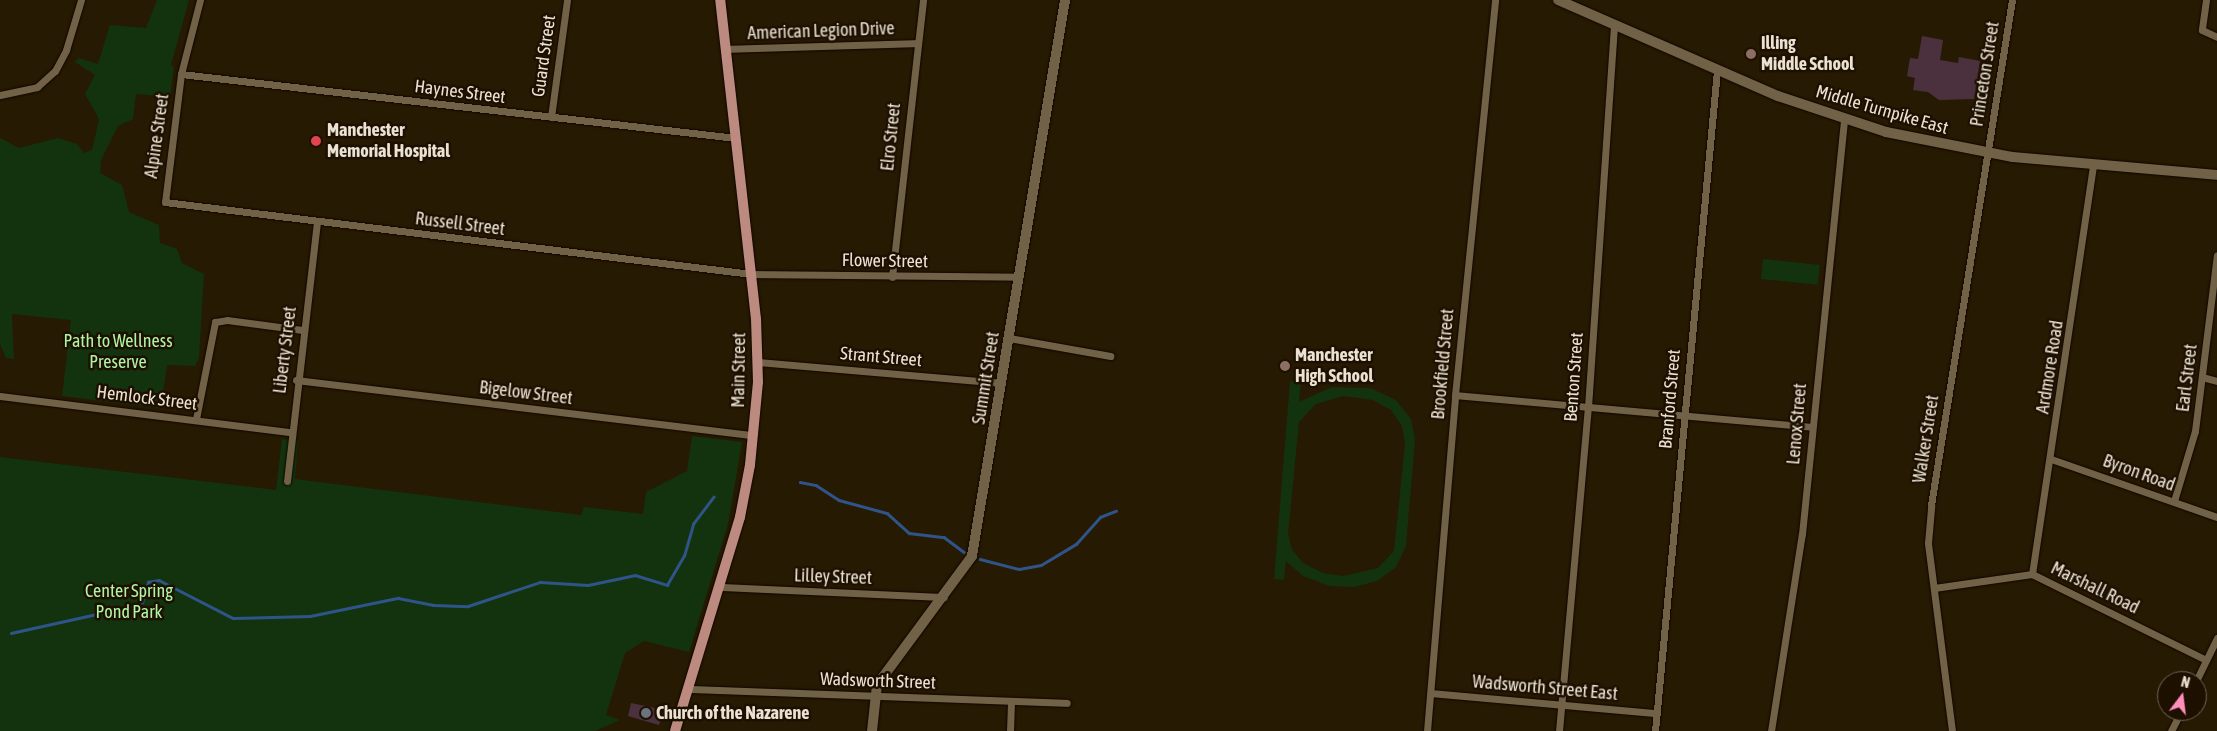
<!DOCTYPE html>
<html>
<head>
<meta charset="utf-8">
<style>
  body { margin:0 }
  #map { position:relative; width:2217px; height:731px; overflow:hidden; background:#271a02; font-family:"Asap Condensed",sans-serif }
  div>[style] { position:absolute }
  .green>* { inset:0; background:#12330d; transform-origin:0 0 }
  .stream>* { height:2.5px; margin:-1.25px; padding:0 1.25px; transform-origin:1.25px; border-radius:1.25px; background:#2f548a }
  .building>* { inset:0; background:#4b313e }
  .roads { filter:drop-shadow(0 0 1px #0f0500) drop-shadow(0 0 1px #0f0500) }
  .street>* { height:7px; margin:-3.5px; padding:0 3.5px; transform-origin:3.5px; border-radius:3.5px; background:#716147 }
  .secondary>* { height:10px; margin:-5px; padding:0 5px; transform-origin:5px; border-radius:5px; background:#716147 }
  .primary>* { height:10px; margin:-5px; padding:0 5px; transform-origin:5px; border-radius:5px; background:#bd8a7f }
  .dots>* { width:14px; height:14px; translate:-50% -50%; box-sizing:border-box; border:2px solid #1d1000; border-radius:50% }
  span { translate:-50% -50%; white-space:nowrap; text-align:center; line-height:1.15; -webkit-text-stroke:5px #1d1000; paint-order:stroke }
  .street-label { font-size:18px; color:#ebe2d3 }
  .poi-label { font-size:18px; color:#ebe2d3; font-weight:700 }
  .left { translate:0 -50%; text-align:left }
  .park-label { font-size:18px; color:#aff6a4 }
  .north { position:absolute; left:2157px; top:671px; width:50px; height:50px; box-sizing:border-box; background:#1d1000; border:1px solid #6f6454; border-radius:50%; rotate:15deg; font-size:14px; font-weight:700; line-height:20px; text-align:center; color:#ebe2d3 }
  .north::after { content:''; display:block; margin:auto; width:18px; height:22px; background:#ff8ebb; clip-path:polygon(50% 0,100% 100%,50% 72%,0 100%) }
</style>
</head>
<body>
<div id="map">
  <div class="green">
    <i style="clip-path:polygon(157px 0,189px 0,171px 65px,174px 67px,170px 97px,136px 94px,133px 119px,118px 126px,101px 160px,100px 173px,122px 185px,129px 212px,159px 225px,160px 243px,177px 249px,182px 263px,204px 274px,199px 358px,195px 366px,167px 365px,161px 408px,62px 396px,71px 320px,12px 314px,14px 359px,6px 358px,0 344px,0 138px,19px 148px,58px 138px,77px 144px,84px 153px,92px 150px,99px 119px,85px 94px,95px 75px,75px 62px,79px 58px,98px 64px,110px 25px,146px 28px)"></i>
    <i style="left:1763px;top:259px;width:57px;height:20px;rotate:6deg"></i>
    <i style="clip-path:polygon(evenodd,1290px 381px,1301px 382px,1299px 402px,1332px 387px,1370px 388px,1396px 400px,1411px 419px,1415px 440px,1406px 546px,1396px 567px,1377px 581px,1354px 587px,1330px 586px,1303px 576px,1286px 561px,1284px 580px,1274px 579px,1290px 381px,1343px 396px,1373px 400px,1391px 410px,1402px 426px,1405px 443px,1394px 551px,1378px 568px,1343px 576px,1323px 573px,1303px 563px,1292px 550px,1288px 534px,1299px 422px,1316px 404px,1343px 396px)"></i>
    <i style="clip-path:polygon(692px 436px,742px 442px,728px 524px,689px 652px,644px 641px,625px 653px,606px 715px,620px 720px,595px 731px,0 731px,0 457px,276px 490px,282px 439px,298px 441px,295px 479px,581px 515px,584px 507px,643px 514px,646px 492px,687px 471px)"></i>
  </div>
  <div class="stream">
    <i style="left:800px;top:482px;width:16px;rotate:11deg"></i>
    <i style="left:816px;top:485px;width:27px;rotate:33deg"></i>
    <i style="left:839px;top:500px;width:50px;rotate:15.2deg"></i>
    <i style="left:887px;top:513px;width:30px;rotate:42deg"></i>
    <i style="left:909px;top:533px;width:35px;rotate:7deg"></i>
    <i style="left:944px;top:537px;width:25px;rotate:37deg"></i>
    <i style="left:980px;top:559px;width:40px;rotate:14.4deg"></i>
    <i style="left:1019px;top:569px;width:22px;rotate:-10deg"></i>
    <i style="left:1041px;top:565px;width:41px;rotate:-31deg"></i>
    <i style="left:1076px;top:544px;width:36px;rotate:-48deg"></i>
    <i style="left:1100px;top:517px;width:17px;rotate:-21deg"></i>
    <i style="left:11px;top:633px;width:129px;rotate:-12.5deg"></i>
    <i style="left:137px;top:605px;width:6px;rotate:-31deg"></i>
    <i style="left:142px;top:602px;width:21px;rotate:-73deg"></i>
    <i style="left:148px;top:582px;width:11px;rotate:-10deg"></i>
    <i style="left:159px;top:580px;width:83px;rotate:27.2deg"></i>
    <i style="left:233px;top:618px;width:77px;rotate:-1.5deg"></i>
    <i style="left:310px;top:616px;width:90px;rotate:-11.6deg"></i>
    <i style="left:398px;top:598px;width:36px;rotate:11deg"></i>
    <i style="left:433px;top:605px;width:35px;rotate:2deg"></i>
    <i style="left:468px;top:606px;width:76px;rotate:-18.4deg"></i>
    <i style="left:540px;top:582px;width:48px;rotate:3.6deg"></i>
    <i style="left:588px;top:585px;width:48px;rotate:-12deg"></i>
    <i style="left:635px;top:575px;width:34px;rotate:17deg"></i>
    <i style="left:667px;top:585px;width:34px;rotate:-60deg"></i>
    <i style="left:684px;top:556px;width:33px;rotate:-74deg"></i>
    <i style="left:693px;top:524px;width:34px;rotate:-53deg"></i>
  </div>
  <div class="building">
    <i style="clip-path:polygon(1922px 36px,1943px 40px,1940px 60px,1958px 63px,1959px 57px,1980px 61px,1974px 99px,1939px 100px,1928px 92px,1913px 90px,1915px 78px,1907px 76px,1910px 58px,1918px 59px)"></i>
    <i style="clip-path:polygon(631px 703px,664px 710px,659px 725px,628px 716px)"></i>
  </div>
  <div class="roads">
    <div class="street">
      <i style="left:200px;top:0;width:76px;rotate:104.4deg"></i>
      <i style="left:181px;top:74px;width:129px;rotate:97.1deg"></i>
      <i style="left:165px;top:202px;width:590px;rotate:7deg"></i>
      <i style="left:751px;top:274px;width:268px;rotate:0.6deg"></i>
      <i style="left:2206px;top:0;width:30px;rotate:98deg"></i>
      <i style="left:2202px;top:30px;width:17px;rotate:25deg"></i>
      <i style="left:726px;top:49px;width:191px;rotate:-1.8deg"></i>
      <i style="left:181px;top:74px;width:559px;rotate:6.58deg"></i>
      <i style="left:0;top:95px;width:38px;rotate:-12deg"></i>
      <i style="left:37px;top:87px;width:24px;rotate:-42deg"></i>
      <i style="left:55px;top:71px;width:24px;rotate:-62deg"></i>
      <i style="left:66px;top:50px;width:52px;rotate:-73.3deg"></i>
      <i style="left:551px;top:117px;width:118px;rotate:-82.2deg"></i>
      <i style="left:892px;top:277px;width:279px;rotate:-83.6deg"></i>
      <i style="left:1009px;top:338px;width:103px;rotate:10.1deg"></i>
      <i style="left:758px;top:362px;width:245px;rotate:4.9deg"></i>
      <i style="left:2202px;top:377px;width:16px;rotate:15deg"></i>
      <i style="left:296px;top:380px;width:460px;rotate:6.9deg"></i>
      <i style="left:1455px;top:395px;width:358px;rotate:5.1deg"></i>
      <i style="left:0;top:396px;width:293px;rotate:7.1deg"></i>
      <i style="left:196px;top:419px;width:99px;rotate:-78.9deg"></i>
      <i style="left:215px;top:322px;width:12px;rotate:-9deg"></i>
      <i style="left:227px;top:320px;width:76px;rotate:7.6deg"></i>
      <i style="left:2051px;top:459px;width:176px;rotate:19.3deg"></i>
      <i style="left:287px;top:481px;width:261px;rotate:-83.4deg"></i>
      <i style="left:2174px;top:501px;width:73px;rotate:-73.3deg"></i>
      <i style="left:2195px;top:431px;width:177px;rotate:-82.9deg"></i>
      <i style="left:2032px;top:574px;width:415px;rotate:-81.5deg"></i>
      <i style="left:720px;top:587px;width:224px;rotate:2.6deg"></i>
      <i style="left:1934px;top:588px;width:99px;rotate:-8.1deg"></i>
      <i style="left:2032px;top:574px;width:194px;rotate:26.3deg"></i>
      <i style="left:2196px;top:681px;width:48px;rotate:-64deg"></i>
      <i style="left:688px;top:689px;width:379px;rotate:2.1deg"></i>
      <i style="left:1431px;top:693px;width:226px;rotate:5.1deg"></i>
      <i style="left:1010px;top:731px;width:30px;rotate:-88deg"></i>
      <i style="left:1427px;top:731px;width:337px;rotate:-85.2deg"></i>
      <i style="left:1455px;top:395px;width:397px;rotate:-84.2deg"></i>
      <i style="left:1559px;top:731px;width:325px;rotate:-84.9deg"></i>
      <i style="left:1588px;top:407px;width:383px;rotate:-86.1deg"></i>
      <i style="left:1655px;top:731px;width:664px;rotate:-84.64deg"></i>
      <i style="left:1771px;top:731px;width:199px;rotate:-81.1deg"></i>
      <i style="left:1802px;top:534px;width:416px;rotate:-84.2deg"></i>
      <i style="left:1952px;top:731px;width:190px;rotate:-97.3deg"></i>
      <i style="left:1928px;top:543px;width:38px;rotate:-85deg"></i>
      <i style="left:1931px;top:505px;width:511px;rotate:-80.89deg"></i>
      <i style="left:2171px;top:731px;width:22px;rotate:-63deg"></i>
    </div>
    <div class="secondary">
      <i style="left:1558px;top:0;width:240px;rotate:23.6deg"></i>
      <i style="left:1778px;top:96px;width:114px;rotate:18.4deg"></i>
      <i style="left:1886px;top:132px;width:128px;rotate:11.2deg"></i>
      <i style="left:2012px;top:157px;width:206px;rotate:5deg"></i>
      <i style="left:872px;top:731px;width:46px;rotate:-83.8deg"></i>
      <i style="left:877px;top:685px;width:160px;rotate:-53.6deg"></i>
      <i style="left:972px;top:556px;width:564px;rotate:-80.5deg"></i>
    </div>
    <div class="primary">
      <i style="left:675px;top:731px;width:224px;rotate:-73.1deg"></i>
      <i style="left:740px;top:517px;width:53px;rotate:-79.1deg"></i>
      <i style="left:750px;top:465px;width:83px;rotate:-84.5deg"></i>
      <i style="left:758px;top:382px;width:63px;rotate:-91.8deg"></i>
      <i style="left:756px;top:319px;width:321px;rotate:-96.4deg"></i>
    </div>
  </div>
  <div class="dots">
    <i style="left:1751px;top:54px;background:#8d6e63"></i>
    <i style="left:316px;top:141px;background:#e0444e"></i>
    <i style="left:1285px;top:366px;background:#8d6e63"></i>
    <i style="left:646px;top:713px;background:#6b7280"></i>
  </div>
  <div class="street-label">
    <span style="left:821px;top:31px;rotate:-2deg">American Legion Drive</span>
    <span style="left:544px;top:56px;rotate:-82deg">Guard Street</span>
    <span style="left:1985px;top:74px;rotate:-81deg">Princeton Street</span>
    <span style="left:460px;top:92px;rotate:7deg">Haynes Street</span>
    <span style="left:1882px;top:110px;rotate:16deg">Middle Turnpike East</span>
    <span style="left:157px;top:136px;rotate:-82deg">Alpine Street</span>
    <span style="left:891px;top:137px;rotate:-84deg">Elro Street</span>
    <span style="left:460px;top:224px;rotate:7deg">Russell Street</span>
    <span style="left:885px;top:261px;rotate:1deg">Flower Street</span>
    <span style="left:285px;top:350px;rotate:-83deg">Liberty Street</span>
    <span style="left:881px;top:357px;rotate:5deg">Strant Street</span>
    <span style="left:1443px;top:364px;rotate:-85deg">Brookfield Street</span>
    <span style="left:2050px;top:367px;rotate:-81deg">Ardmore Road</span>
    <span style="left:739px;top:370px;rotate:-89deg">Main Street</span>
    <span style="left:1574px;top:377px;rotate:-86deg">Benton Street</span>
    <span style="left:986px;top:378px;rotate:-81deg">Summit Street</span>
    <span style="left:2187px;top:378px;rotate:-83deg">Earl Street</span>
    <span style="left:526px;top:393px;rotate:7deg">Bigelow Street</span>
    <span style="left:147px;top:398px;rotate:7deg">Hemlock Street</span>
    <span style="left:1670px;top:399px;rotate:-85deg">Branford Street</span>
    <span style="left:1797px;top:424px;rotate:-85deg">Lenox Street</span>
    <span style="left:1926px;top:439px;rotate:-81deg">Walker Street</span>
    <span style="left:2139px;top:473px;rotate:20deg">Byron Road</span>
    <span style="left:833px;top:577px;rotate:2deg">Lilley Street</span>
    <span style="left:2095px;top:588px;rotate:26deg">Marshall Road</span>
    <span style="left:878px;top:681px;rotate:2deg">Wadsworth Street</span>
    <span style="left:1545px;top:688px;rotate:5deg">Wadsworth Street East</span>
  </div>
  <div class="poi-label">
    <span class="left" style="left:1761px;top:54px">Illing<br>Middle School</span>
    <span class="left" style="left:327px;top:141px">Manchester<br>Memorial Hospital</span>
    <span class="left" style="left:1295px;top:366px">Manchester<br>High School</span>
    <span class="left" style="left:656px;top:713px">Church of the Nazarene</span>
  </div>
  <div class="park-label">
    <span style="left:118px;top:352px">Path to Wellness<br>Preserve</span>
    <span style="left:129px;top:602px">Center Spring<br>Pond Park</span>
  </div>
  <div class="north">N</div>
</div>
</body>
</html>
